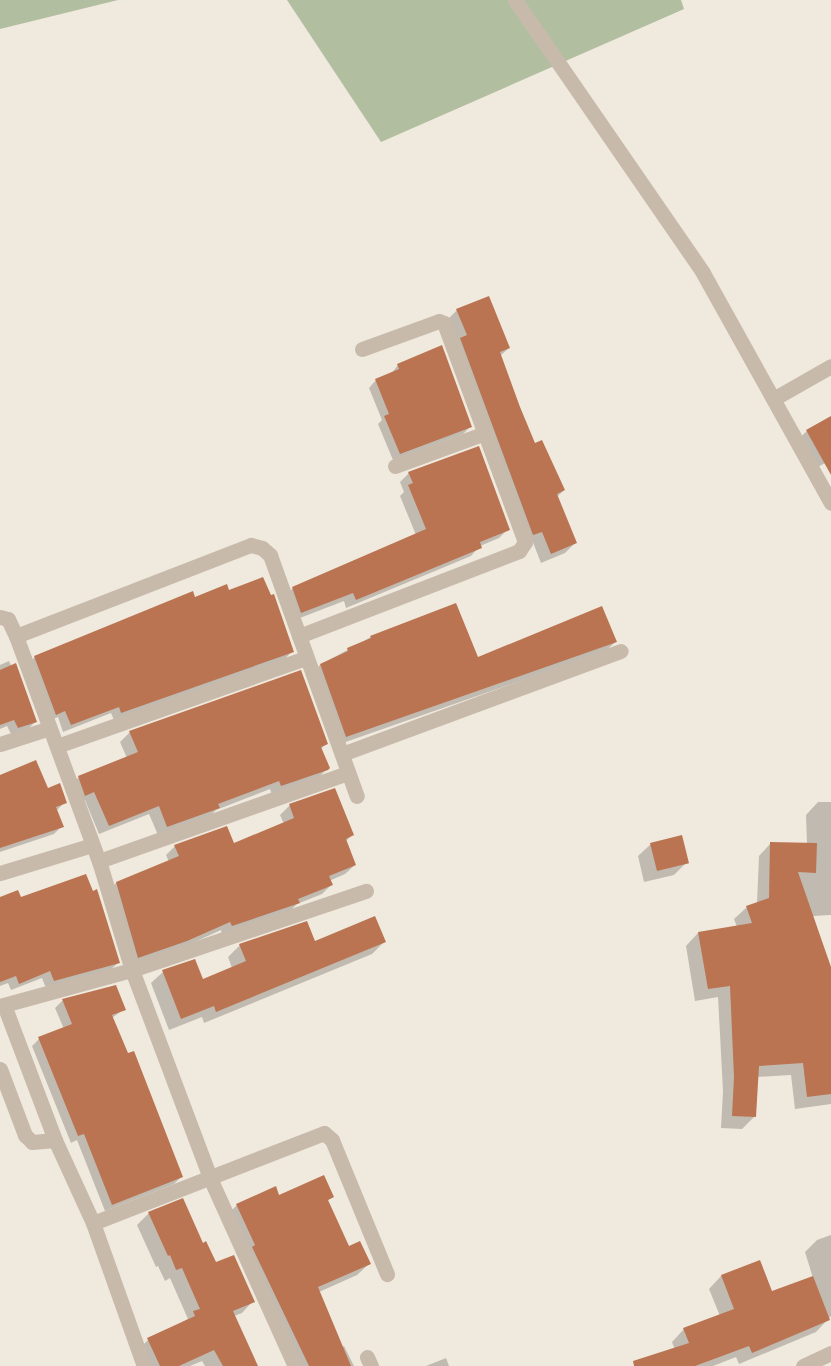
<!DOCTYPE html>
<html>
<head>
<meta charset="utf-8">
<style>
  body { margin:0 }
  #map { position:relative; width:831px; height:1366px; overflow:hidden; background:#f0e9de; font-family:Overpass,sans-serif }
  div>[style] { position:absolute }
  .green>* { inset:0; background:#b1be9f }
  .shadow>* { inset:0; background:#0003 }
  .building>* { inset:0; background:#bb7451; transform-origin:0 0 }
  .minor>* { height:15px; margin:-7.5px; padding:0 7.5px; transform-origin:7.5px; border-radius:7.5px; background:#c8baab }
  span { translate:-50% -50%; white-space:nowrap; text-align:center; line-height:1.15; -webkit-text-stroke:6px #f8f3ea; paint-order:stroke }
</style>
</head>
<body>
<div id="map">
  <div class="green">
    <i style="clip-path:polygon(0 0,118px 0,0 29px)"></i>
    <i style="clip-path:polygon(287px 0,681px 0,684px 9px,381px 142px)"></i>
  </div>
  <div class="shadow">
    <i style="clip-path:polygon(457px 310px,509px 348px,500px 356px,534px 445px,564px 490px,557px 497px,575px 543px,565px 553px,541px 563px,447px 320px)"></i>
    <i style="clip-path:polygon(398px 365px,470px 427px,463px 434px,393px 460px,378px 424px,382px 420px,369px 388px,376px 380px,391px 374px)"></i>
    <i style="clip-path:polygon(831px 421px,831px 460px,810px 471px,794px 443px,807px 431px)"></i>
    <i style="clip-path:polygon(409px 473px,508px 529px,499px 538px,480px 546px,471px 556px,346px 608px,344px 601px,292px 621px,284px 597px,293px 588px,416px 535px,400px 496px,404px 492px,400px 482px)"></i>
    <i style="clip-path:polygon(195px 599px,292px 651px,285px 659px,114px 720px,111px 713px,63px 732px,58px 717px,48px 721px,27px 665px,35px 657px)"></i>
    <i style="clip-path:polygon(371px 637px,477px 659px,615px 642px,606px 651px,337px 745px,311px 674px,320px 665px)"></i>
    <i style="clip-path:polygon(9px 661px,36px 721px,29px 728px,11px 734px,7px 726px,0 729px,0 665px)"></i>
    <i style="clip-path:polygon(130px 732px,326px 744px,321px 749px,328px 768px,319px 777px,272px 795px,270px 789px,216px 810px,209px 817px,158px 835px,149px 814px,99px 834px,85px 800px,76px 804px,70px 787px,79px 777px,127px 758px,120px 742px)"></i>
    <i style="clip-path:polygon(0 776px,47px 790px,65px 802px,56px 811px,62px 826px,54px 834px,0 852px)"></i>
    <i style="clip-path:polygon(334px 790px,352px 835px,345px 842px,355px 865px,345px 874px,329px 881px,331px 885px,322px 894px,297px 904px,289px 912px,222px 934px,221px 930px,177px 950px,129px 966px,107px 892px,116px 883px,169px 862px,166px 855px,175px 846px,233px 845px,284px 824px,280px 815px,289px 806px)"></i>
    <i style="clip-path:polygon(818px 802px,831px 802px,831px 915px,813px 916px,831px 972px,831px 1104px,795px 1109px,791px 1075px,757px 1077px,754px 1117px,742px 1129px,721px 1128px,723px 1091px,718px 997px,695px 1001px,686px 946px,698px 933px,737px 927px,734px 919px,747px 907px,757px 903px,759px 856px,771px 843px,807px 844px,806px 815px)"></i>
    <i style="clip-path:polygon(651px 844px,687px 862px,674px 875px,644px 882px,638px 856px)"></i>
    <i style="clip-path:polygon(59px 884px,118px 963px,110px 970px,46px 988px,42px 978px,11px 990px,8px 983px,0 986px,0 905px)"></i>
    <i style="clip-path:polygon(384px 942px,372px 954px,204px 1023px,202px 1017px,169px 1030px,151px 983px,163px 972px,202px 981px,232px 968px,228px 957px,240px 945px)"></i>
    <i style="clip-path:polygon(115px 986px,124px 1009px,112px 1018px,181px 1177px,174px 1184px,105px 1211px,77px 1140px,71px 1143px,32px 1046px,39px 1039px,64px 1029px,55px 1008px,62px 1001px)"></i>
    <i style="clip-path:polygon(279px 1197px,332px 1197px,327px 1201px,348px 1248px,369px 1264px,357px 1275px,319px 1292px,342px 1347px,344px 1346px,354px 1366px,292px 1366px,225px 1217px,237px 1205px)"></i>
    <i style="clip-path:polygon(149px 1213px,202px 1245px,215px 1264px,253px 1301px,242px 1313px,234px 1316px,256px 1366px,205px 1366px,202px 1361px,190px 1366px,143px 1366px,137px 1351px,148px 1340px,188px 1319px,170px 1278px,165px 1281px,158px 1266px,156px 1267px,137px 1225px)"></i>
    <i style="clip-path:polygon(831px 1235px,831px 1316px,816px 1332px,739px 1364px,736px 1357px,713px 1366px,634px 1366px,675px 1350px,672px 1342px,684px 1329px,720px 1316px,709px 1289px,721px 1276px,759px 1261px,772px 1293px,813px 1278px,805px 1252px,817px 1240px)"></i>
    <i style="clip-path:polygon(446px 1358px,449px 1366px,426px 1366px)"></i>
  </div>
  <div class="building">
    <i style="clip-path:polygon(489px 296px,510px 348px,500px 352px,520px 407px,535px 443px,542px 440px,565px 490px,557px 494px,577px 543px,551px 554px,542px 532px,533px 535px,460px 338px,467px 335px,456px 309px)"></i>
    <i style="clip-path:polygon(442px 345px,472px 427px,400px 454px,384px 416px,389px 414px,375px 379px,399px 369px,397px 364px)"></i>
    <i style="clip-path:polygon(831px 416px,831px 475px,806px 430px)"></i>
    <i style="clip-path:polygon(479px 446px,510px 530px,480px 542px,482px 548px,356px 600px,353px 593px,301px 613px,292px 587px,426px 529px,408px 485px,413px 483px,408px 472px)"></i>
    <i style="clip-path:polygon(263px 577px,271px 595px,274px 594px,294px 652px,121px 713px,119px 707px,71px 725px,65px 711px,56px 715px,34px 656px,193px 591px,195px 597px,227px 584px,229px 590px)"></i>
    <i style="clip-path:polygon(456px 603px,478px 657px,602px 606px,617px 642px,346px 737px,320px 664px,348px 651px,347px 648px,371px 638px,370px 636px)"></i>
    <i style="clip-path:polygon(16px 663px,37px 722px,18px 728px,14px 720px,0 725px,0 670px)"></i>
    <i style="clip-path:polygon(301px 670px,328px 744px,321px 747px,330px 768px,328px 770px,281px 786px,279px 781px,218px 804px,220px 808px,167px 827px,159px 806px,109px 826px,94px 792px,85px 796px,78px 776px,138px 752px,129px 731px)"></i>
    <i style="clip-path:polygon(36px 760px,48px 788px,60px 783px,67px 803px,56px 807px,64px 827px,0 848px,0 775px)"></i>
    <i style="clip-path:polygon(335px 788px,354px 835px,346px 839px,356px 865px,329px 876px,333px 885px,298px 899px,300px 903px,232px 926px,230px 922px,187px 941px,138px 958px,116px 882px,179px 856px,174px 845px,227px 826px,234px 843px,294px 818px,289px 804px)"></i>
    <i style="left:682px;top:835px;width:29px;height:33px;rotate:76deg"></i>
    <i style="clip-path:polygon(770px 842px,817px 843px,816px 873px,798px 872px,831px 967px,831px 1094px,807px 1097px,803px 1063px,759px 1066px,756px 1117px,732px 1116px,734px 1077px,730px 986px,708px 989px,698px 932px,752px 923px,746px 906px,769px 898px)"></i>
    <i style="clip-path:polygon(86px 874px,93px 891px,97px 889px,120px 963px,54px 981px,50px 971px,19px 984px,16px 976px,0 982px,0 897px,18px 890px,21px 897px)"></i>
    <i style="clip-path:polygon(375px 916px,386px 942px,216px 1012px,214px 1006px,181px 1019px,162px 970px,195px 959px,203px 979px,246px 961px,239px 944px,307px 921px,315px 941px)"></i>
    <i style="clip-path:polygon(116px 985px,126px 1010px,112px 1015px,128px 1053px,134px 1051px,183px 1177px,112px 1205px,84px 1134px,78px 1136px,38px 1037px,72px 1024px,62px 999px)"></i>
    <i style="clip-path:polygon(324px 1175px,334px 1197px,328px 1200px,349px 1246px,360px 1241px,371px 1264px,318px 1287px,351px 1366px,309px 1366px,252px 1247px,255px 1245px,236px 1204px,276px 1186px,279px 1195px)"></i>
    <i style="clip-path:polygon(183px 1198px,203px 1243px,206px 1241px,216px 1262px,234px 1255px,255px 1302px,233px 1311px,258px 1366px,223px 1366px,214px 1350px,179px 1366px,160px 1366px,147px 1338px,195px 1316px,193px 1311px,200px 1309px,182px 1268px,176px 1270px,170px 1255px,168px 1256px,148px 1212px)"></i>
    <i style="clip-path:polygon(760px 1260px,772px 1291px,813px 1276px,830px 1320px,752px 1353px,749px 1346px,695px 1366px,634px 1366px,633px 1361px,689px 1343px,683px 1328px,734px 1309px,721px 1275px)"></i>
  </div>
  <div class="minor">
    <i style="left:515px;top:0;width:331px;rotate:55.4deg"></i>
    <i style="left:703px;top:273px;width:263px;rotate:60.9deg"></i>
    <i style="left:775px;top:398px;width:64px;rotate:-29.7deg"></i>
    <i style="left:395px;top:466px;width:96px;rotate:-20.1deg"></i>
    <i style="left:0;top:617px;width:8px;rotate:14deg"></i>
    <i style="left:8px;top:619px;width:19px;rotate:65deg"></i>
    <i style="left:16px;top:636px;width:240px;rotate:69.8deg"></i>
    <i style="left:99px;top:861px;width:114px;rotate:73.2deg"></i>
    <i style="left:132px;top:970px;width:222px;rotate:69.4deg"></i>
    <i style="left:210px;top:1178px;width:206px;rotate:65.7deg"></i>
    <i style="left:16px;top:636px;width:252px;rotate:-21.2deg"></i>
    <i style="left:251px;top:545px;width:11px;rotate:15deg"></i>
    <i style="left:262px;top:548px;width:11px;rotate:41deg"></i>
    <i style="left:270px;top:555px;width:256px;rotate:70.2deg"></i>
    <i style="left:299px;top:636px;width:236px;rotate:-21.1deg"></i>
    <i style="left:519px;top:551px;width:11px;rotate:-56deg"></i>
    <i style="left:525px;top:542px;width:233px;rotate:-110.3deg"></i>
    <i style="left:444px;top:323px;width:5px;rotate:-158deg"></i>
    <i style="left:439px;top:321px;width:82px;rotate:160deg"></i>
    <i style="left:0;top:744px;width:52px;rotate:-17.7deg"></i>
    <i style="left:57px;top:746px;width:264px;rotate:-19.5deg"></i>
    <i style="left:342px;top:754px;width:297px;rotate:-20.3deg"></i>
    <i style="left:99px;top:861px;width:264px;rotate:-19.5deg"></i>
    <i style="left:0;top:873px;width:96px;rotate:-16.9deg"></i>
    <i style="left:4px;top:1005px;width:144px;rotate:69.3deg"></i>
    <i style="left:55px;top:1140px;width:91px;rotate:65.4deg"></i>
    <i style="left:93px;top:1223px;width:152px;rotate:70.4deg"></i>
    <i style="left:0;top:1006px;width:137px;rotate:-15.3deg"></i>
    <i style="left:132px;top:970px;width:247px;rotate:-18.7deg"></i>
    <i style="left:0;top:1069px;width:71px;rotate:69.3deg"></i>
    <i style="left:25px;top:1135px;width:10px;rotate:45deg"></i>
    <i style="left:32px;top:1142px;width:23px;rotate:-5deg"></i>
    <i style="left:93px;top:1223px;width:248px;rotate:-21.3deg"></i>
    <i style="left:324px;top:1133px;width:11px;rotate:41deg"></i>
    <i style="left:332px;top:1140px;width:145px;rotate:67.7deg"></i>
    <i style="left:367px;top:1357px;width:10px;rotate:66deg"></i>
    <i style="left:803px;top:1366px;width:31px;rotate:-25deg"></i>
  </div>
</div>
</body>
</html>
